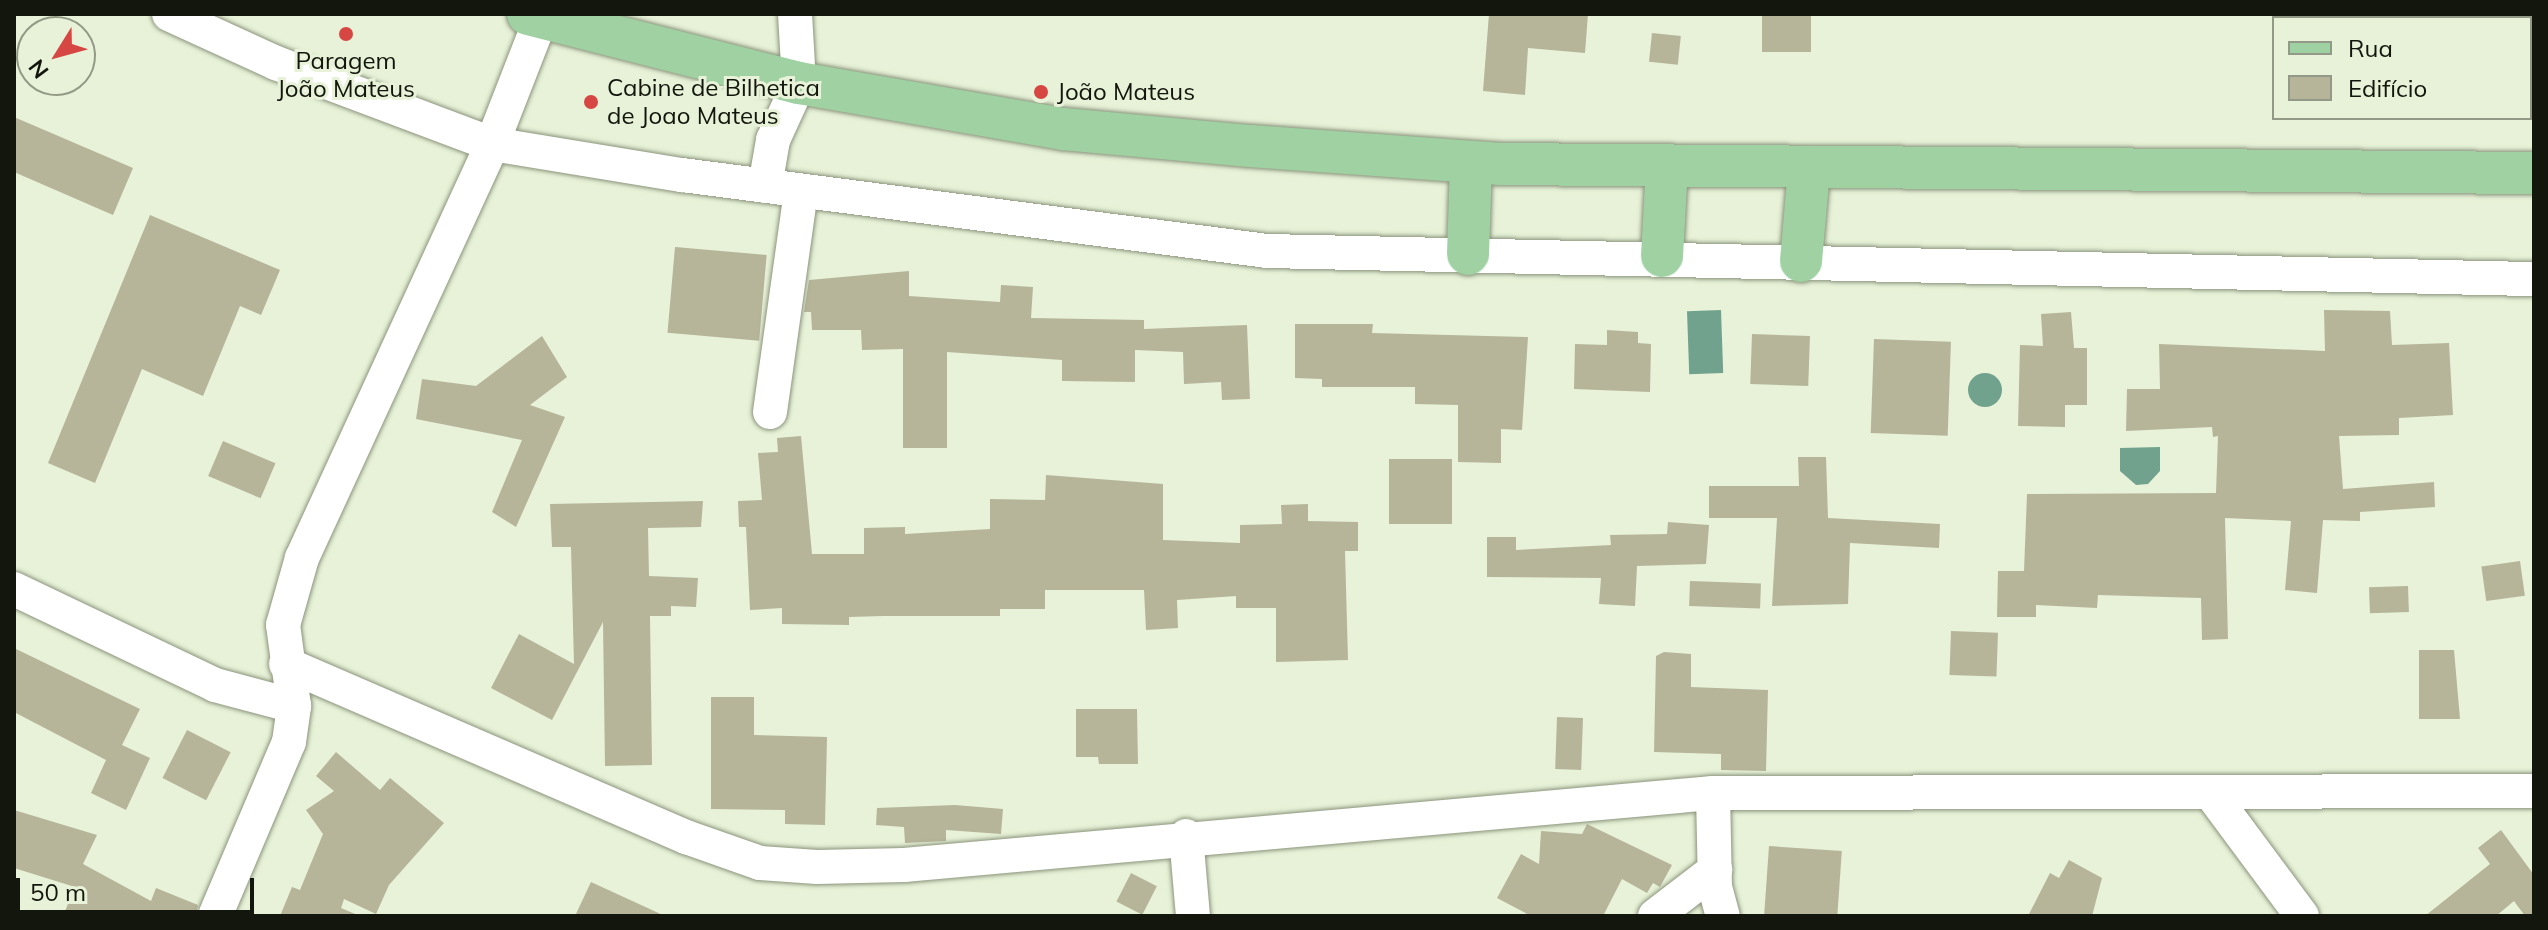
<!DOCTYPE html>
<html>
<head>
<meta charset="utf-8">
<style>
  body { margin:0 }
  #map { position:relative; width:2548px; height:930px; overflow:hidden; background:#e7f2d8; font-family:Mulish,sans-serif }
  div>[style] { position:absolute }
  .water>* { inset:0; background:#71a28d; transform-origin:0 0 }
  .round { border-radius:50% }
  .building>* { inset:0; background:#b6b59a; transform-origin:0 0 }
  .roads { filter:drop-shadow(0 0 2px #8b947c) drop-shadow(0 0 2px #8b947c) }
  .minor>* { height:34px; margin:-17px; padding:0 17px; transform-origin:17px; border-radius:17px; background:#fff }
  .major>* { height:42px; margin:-21px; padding:0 21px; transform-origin:21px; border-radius:21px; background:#9fd1a3 }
  .dots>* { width:22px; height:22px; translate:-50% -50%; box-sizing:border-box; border:4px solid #e7f2d8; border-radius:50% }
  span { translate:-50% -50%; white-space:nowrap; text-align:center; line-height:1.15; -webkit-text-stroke:6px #e7f2d8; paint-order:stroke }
  .poi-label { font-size:24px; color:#13160d }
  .left { translate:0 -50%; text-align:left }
  .frame { position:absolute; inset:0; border:16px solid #13160d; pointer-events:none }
  .legend { position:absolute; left:2272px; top:16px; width:260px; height:104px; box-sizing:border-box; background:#e7f2d8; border:2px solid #929a87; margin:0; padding:10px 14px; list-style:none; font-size:24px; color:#13160d }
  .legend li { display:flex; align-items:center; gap:16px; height:40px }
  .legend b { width:40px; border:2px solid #929a87 }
  .north { position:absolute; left:16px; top:16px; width:80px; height:80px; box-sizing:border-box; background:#e7f2d8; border:2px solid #929a87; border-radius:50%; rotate:233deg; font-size:22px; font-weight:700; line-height:32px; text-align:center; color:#13160d }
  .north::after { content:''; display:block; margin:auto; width:28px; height:36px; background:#d64744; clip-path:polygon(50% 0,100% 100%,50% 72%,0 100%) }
  .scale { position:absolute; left:16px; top:878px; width:238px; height:36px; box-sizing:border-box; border:4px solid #13160d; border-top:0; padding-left:10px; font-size:24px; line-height:28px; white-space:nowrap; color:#13160d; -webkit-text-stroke:6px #e7f2d8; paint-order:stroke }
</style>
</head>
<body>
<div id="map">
  <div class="water">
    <i style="left:1721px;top:310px;width:63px;height:34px;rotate:88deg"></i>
    <i class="round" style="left:1968px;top:373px;width:34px;height:34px"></i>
    <i style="clip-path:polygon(2160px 447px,2160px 471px,2148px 484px,2136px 485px,2120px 471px,2120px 448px)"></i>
  </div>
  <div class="building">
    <i style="clip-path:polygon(1489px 14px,1588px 14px,1585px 53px,1528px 48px,1525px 95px,1483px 91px)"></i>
    <i style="left:1762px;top:14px;width:49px;height:38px"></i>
    <i style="left:1652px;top:33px;width:29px;height:29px;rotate:6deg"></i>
    <i style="clip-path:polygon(14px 117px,133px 168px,113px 215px,14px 172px)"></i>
    <i style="clip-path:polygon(150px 215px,280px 270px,261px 315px,240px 306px,203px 396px,142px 369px,95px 483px,48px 463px)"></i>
    <i style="left:675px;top:247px;width:92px;height:86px;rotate:5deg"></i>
    <i style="clip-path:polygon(909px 271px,909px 296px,1000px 302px,1001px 285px,1033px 287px,1031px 318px,1144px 320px,1144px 329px,1247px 325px,1250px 399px,1222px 400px,1221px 382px,1184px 384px,1183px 352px,1135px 350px,1135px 382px,1062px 381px,1062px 360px,947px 352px,947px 448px,903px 448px,903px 349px,862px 350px,861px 330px,812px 330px,811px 312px,804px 312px,809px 280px)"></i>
    <i style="clip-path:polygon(2324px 310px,2390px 311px,2392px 345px,2449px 343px,2453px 415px,2399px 418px,2399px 435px,2339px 436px,2343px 489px,2434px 482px,2435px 507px,2360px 512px,2360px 521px,2323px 520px,2317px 593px,2285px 590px,2291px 521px,2225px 518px,2228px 639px,2202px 640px,2201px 598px,2098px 595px,2097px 608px,2036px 605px,2036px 617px,1997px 617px,1998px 571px,2024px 571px,2027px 494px,2216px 493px,2218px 436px,2213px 437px,2212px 427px,2126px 431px,2127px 389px,2160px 389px,2159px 344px,2325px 351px)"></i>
    <i style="clip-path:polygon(2071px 312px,2074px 348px,2087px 348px,2087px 405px,2065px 405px,2065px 427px,2018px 426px,2020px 345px,2043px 346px,2041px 314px)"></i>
    <i style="clip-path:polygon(1295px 324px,1373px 324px,1372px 333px,1528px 337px,1522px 430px,1501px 429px,1501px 463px,1458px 462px,1458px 405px,1415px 404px,1415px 387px,1322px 387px,1322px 379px,1295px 378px)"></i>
    <i style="clip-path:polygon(1607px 330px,1638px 332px,1638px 343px,1651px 344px,1650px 392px,1574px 389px,1575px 344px,1607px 345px)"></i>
    <i style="left:1752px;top:334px;width:58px;height:50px;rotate:2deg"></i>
    <i style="clip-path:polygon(542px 336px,567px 377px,530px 405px,565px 417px,516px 527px,492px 512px,522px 440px,416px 419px,422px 379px,476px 386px)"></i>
    <i style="left:1874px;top:339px;width:77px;height:94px;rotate:2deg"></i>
    <i style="clip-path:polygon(801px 436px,812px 554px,864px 554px,864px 528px,905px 527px,905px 534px,990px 529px,990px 499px,1045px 500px,1046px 475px,1163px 484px,1163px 540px,1240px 543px,1240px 525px,1282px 524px,1281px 505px,1308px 504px,1308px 521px,1358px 522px,1358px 551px,1345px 551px,1348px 660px,1276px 662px,1276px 608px,1236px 608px,1236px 596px,1177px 600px,1178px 628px,1146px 630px,1144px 590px,1045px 590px,1045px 609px,1000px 609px,1000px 616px,883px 616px,849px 617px,849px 625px,782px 624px,782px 608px,750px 610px,746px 527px,739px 527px,738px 501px,762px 500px,758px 453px,778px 452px,777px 438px)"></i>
    <i style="left:223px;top:441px;width:57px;height:38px;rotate:23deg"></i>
    <i style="clip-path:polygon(1798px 457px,1826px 457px,1828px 518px,1940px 524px,1939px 548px,1850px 543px,1848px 604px,1772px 606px,1777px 518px,1709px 518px,1709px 486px,1799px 486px)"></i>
    <i style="left:1389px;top:459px;width:63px;height:65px"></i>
    <i style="clip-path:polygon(703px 501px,701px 527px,648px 528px,649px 576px,698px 578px,696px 607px,671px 606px,671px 616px,650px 616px,652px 765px,605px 766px,603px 622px,552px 720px,491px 688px,519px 634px,574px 664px,571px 547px,552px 547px,550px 504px)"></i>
    <i style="clip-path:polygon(1668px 522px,1709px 525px,1706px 564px,1637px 566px,1635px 606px,1599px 604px,1601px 578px,1487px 577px,1487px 537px,1516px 537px,1516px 550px,1611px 545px,1610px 535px,1667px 534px)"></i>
    <i style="left:2520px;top:561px;width:35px;height:39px;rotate:82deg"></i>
    <i style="left:1690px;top:581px;width:71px;height:25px;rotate:2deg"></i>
    <i style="left:2408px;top:586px;width:26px;height:39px;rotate:88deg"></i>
    <i style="left:1951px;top:631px;width:47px;height:44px;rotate:2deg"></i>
    <i style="clip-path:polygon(14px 648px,140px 709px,122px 745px,150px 758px,126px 810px,91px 793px,106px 760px,14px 712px)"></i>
    <i style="clip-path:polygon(2419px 650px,2454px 650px,2460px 719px,2419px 719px)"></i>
    <i style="clip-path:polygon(1664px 652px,1691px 654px,1691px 687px,1768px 690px,1766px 771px,1721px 770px,1721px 754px,1654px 752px,1656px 656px)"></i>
    <i style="clip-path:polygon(711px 697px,754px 697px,754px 735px,827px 737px,825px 825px,785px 824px,785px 810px,711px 809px)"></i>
    <i style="clip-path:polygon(1076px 709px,1137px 709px,1138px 764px,1099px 764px,1098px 757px,1076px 757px)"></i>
    <i style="left:1557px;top:717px;width:26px;height:52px;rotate:2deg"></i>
    <i style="left:187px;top:730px;width:49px;height:54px;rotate:27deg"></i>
    <i style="clip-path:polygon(336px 752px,380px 790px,390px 778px,444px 823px,389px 885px,376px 914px,344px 899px,341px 908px,360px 916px,280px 916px,292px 887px,300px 890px,323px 834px,306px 810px,334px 791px,316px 776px)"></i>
    <i style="clip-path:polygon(955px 805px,1003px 809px,1001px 834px,946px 830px,946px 841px,905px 843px,904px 827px,876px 825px,877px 808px)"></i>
    <i style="clip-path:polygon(14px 810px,97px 835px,83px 864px,151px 901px,156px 888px,198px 905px,195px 916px,63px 916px,75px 887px,14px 868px)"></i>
    <i style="clip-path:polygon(1587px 824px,1672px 865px,1660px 887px,1653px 883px,1647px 893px,1622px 879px,1603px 916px,1531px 916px,1497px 898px,1521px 854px,1539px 864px,1541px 831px,1582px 834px)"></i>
    <i style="clip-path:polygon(2501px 830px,2534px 875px,2534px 916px,2525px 916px,2514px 901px,2496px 916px,2425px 916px,2490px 864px,2478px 848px)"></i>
    <i style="left:1769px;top:846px;width:73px;height:70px;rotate:4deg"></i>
    <i style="clip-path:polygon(2069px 860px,2102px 878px,2092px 916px,2028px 916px,2050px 873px,2059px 878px)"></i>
    <i style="left:1131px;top:873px;width:29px;height:32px;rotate:27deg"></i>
    <i style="clip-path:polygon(591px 882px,665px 916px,575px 916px)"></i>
  </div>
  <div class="roads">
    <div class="minor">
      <i style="left:169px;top:14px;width:118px;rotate:24.6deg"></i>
      <i style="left:276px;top:63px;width:231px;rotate:20.6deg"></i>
      <i style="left:492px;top:144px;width:193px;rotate:9.3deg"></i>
      <i style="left:682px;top:175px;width:590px;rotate:7.4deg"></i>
      <i style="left:1267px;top:251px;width:1267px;rotate:1.27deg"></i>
      <i style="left:765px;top:186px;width:47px;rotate:-80.1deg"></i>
      <i style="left:773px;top:140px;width:63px;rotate:-65.5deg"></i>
      <i style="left:799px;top:83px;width:69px;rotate:-93.3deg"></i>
      <i style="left:770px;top:412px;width:223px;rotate:-82deg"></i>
      <i style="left:14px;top:589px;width:223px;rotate:25.5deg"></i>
      <i style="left:215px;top:685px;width:82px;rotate:14.9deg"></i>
      <i style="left:286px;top:664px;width:436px;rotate:23.4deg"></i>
      <i style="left:686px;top:837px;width:78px;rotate:19.4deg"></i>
      <i style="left:760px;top:863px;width:57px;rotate:4deg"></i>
      <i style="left:817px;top:867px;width:87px;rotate:-1.3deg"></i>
      <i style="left:904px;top:865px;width:812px;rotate:-5.09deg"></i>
      <i style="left:1713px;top:793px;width:821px;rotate:-0.14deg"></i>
      <i style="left:1713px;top:793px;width:94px;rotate:88.8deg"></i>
      <i style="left:1715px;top:887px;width:30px;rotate:75deg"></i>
      <i style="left:2213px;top:796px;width:149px;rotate:53.4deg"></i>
      <i style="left:1186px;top:836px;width:80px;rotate:85deg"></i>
      <i style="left:215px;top:916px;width:189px;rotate:-67deg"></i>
      <i style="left:289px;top:742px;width:36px;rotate:-82deg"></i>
      <i style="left:294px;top:706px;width:82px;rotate:-97.7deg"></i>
      <i style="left:283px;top:625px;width:70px;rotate:-74.2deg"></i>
      <i style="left:302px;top:558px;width:456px;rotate:-65.3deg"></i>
      <i style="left:492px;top:144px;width:135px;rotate:-68.7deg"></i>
      <i style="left:1655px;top:916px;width:76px;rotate:-37.5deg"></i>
    </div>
    <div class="major">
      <i style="left:528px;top:14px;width:280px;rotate:14.3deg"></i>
      <i style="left:799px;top:83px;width:268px;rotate:9.9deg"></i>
      <i style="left:1063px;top:129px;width:188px;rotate:5.2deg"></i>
      <i style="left:1250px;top:146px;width:252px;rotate:4.1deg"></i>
      <i style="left:1501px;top:164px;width:1033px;rotate:0.5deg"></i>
      <i style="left:1468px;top:254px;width:92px;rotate:-88.1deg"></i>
      <i style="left:1662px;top:256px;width:89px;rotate:-86.8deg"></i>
      <i style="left:1801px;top:261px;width:92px;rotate:-85deg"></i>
    </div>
  </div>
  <div class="dots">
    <i style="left:346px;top:34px;background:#d64744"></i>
    <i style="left:1041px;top:92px;background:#d64744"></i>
    <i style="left:591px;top:102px;background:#d64744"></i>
  </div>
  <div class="poi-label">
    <span style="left:346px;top:75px">Paragem<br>João Mateus</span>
    <span class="left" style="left:607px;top:102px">Cabine de Bilhetica<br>de Joao Mateus</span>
    <span class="left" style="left:1057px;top:92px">João Mateus</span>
  </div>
  <div class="frame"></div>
  <ul class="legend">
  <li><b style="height:10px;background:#9fd1a3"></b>Rua</li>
  <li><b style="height:22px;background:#b6b59a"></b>Edifício</li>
  </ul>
  <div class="north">N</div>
  <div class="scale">50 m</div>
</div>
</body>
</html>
